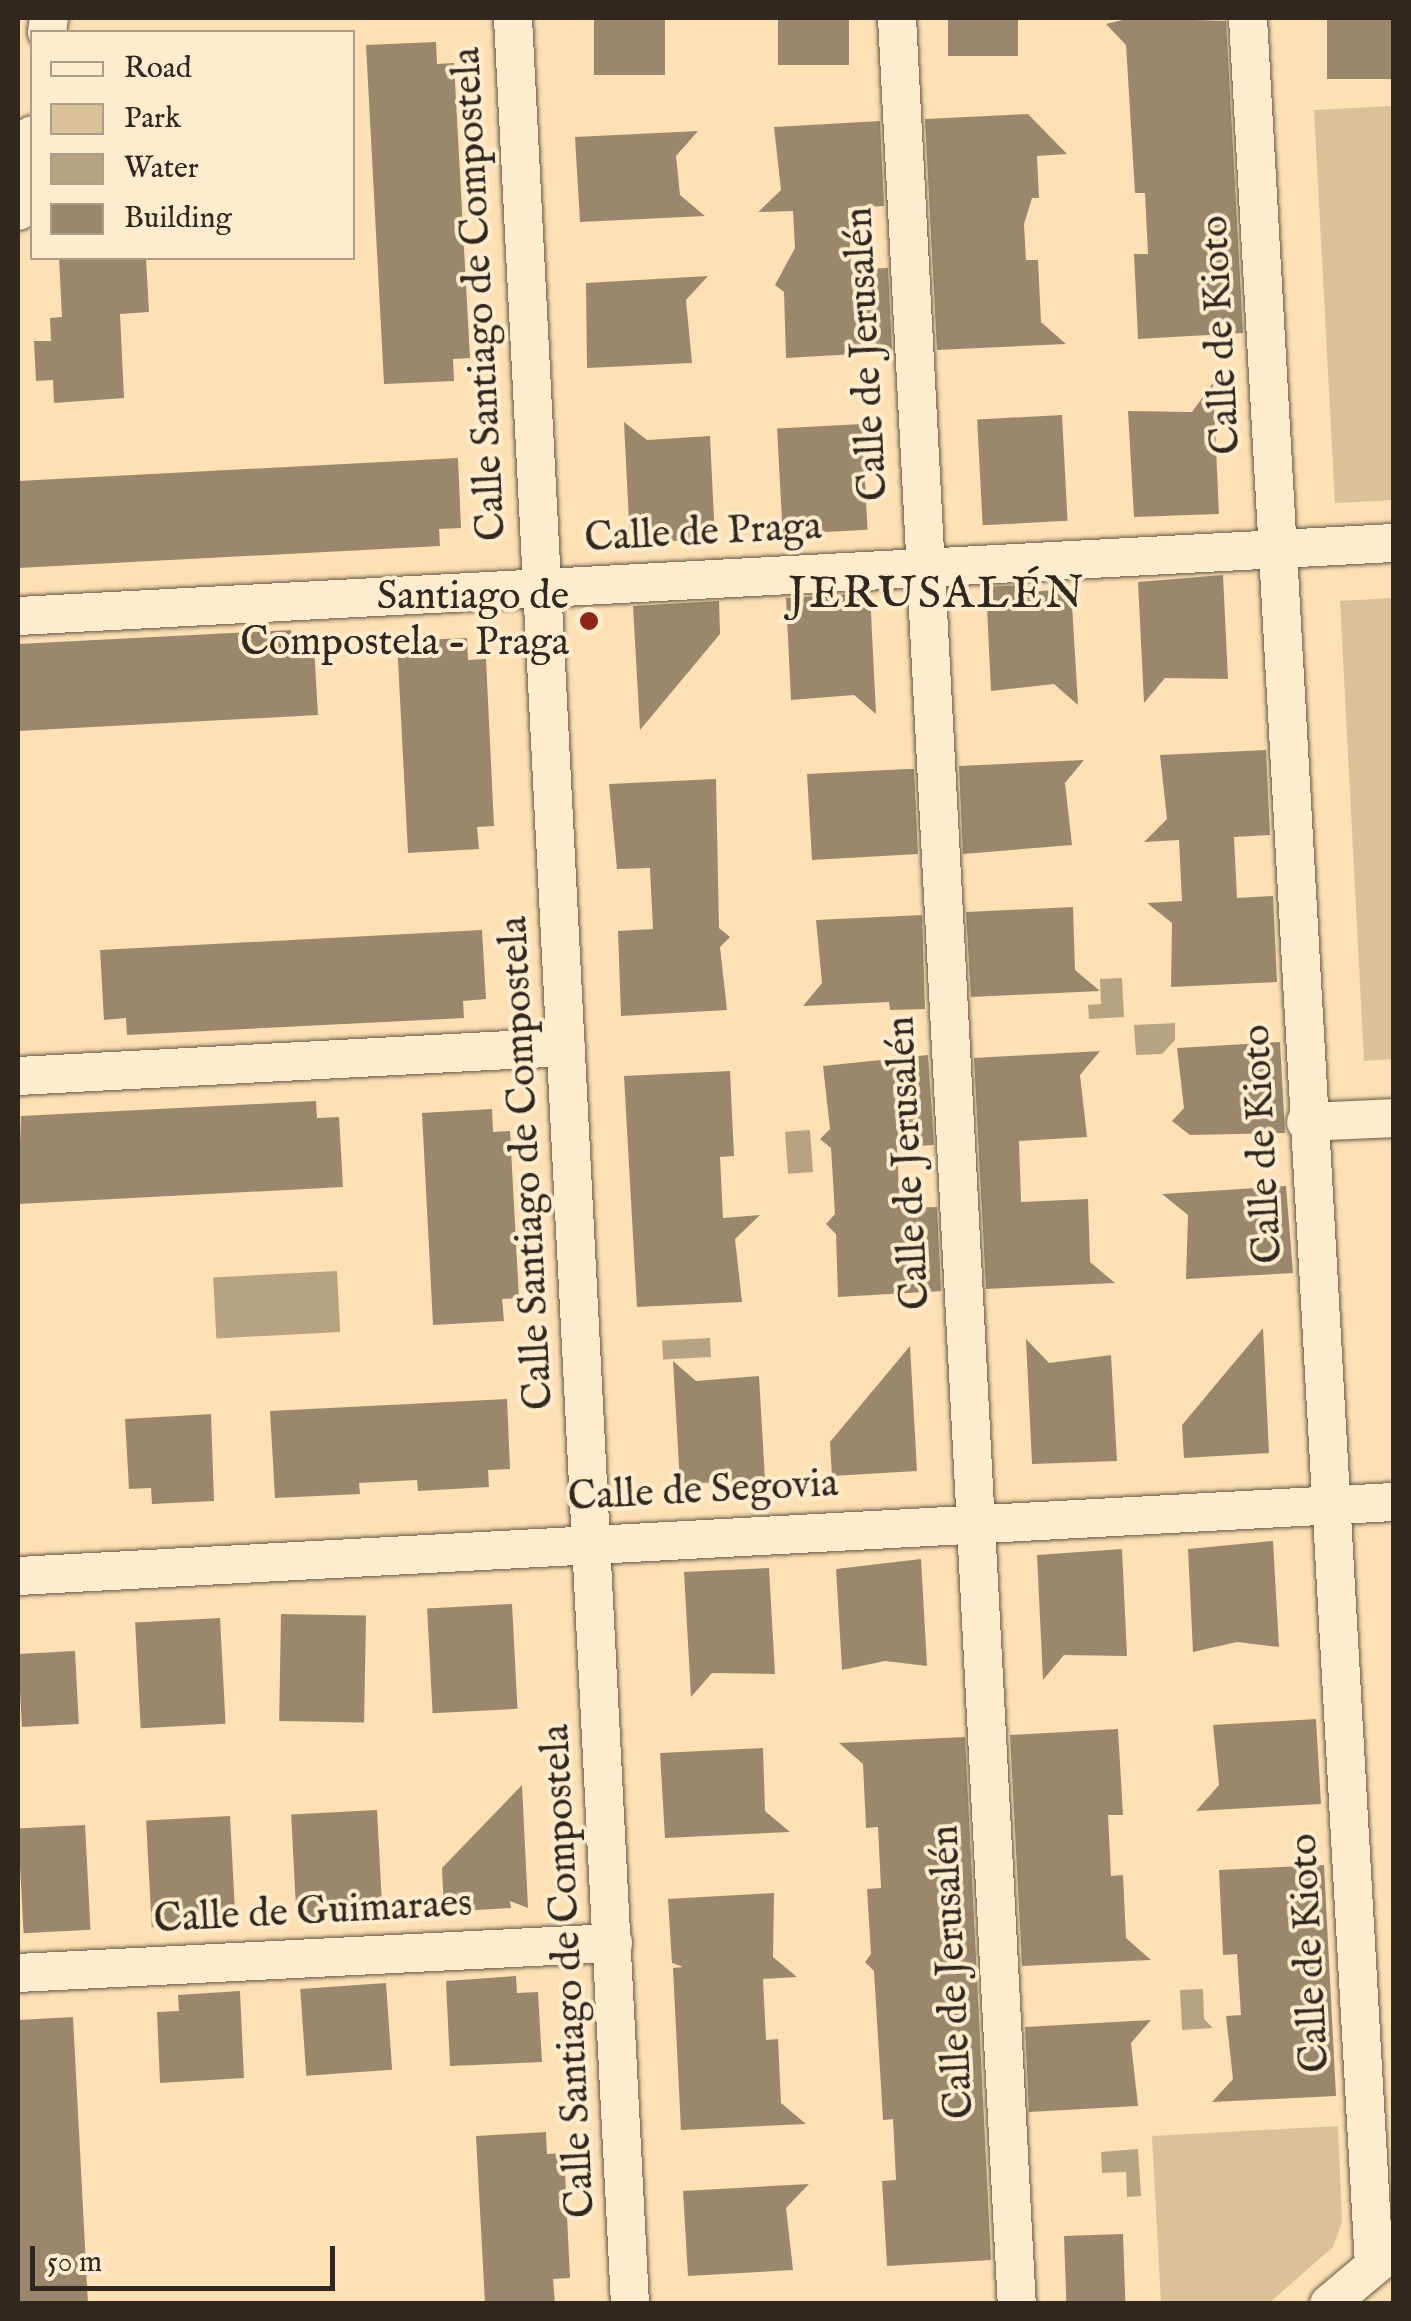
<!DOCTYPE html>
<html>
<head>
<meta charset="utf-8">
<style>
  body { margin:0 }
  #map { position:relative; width:1411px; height:2321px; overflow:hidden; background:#fde1b4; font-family:"IM FELL English",serif }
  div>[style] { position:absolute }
  .green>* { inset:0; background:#dac19a }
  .water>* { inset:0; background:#b7a281; transform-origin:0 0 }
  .building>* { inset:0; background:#9b886c; transform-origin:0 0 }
  .roads { filter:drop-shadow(0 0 2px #635644) drop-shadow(0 0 2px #635644) }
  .street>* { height:38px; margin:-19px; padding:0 19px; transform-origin:19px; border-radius:19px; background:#feecce }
  .dots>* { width:28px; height:28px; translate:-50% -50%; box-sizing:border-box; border:5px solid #feecce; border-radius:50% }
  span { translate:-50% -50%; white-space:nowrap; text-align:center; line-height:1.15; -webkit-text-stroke:8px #feecce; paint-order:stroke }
  .street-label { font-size:40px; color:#30271e }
  .poi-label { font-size:40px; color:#30271e }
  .right { translate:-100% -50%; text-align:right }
  .quarter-label { font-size:45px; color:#30271e; letter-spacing:2.5px }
  .frame { position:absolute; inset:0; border:20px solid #30271e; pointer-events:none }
  .legend { position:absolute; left:30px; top:30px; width:325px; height:230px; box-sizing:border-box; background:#feecce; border:2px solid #ac9d88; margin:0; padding:12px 18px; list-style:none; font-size:30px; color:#30271e }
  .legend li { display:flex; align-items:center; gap:20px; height:50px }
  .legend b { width:50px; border:2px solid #ac9d88 }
  .scale { position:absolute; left:30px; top:2246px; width:305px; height:45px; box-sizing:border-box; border:5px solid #30271e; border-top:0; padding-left:12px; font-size:30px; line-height:35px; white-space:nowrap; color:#30271e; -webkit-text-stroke:8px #feecce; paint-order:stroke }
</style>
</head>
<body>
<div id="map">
  <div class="green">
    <i style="clip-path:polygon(1393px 106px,1393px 500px,1335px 503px,1314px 110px)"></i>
    <i style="clip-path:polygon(1393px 598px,1393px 1059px,1364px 1061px,1340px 601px)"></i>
    <i style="clip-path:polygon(1338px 2126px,1342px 2222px,1333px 2247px,1269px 2303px,1161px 2303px,1152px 2136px)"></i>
  </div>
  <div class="water">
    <i style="clip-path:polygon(1122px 978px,1124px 1017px,1089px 1019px,1088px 1005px,1101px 1004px,1100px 979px)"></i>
    <i style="clip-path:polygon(1175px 1023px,1175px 1040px,1162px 1054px,1136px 1055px,1134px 1025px)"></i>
    <i style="left:810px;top:1130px;width:42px;height:25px;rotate:86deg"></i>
    <i style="left:337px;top:1271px;width:61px;height:124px;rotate:87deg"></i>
    <i style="left:710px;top:1338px;width:19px;height:48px;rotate:87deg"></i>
    <i style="clip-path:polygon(1203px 1989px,1204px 2019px,1213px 2028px,1182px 2030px,1180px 1990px)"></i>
    <i style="clip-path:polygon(1138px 2149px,1141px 2196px,1127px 2197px,1126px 2172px,1102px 2173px,1101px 2152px)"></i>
  </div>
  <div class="building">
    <i style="left:594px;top:18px;width:71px;height:57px"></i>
    <i style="left:778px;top:18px;width:71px;height:47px"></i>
    <i style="left:948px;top:18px;width:70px;height:38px"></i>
    <i style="clip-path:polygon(1131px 18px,1226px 21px,1243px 333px,1138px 339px,1134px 254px,1148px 254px,1145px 193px,1135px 193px,1126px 45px,1106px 24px)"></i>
    <i style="left:1327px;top:18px;width:67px;height:61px"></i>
    <i style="clip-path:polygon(436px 42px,437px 64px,454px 63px,470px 358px,453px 359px,454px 381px,384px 384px,366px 45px)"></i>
    <i style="clip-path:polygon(1028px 114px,1067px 154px,1037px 156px,1039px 198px,1032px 198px,1024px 224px,1026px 260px,1038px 260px,1041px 322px,1066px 344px,937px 350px,925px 119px)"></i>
    <i style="clip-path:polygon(880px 121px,884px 206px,848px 208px,851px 269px,888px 268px,892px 352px,786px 358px,784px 292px,775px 285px,795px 248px,793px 211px,758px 212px,781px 190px,774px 127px)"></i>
    <i style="clip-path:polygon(698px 131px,676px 156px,680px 195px,705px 216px,580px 222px,575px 137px)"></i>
    <i style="clip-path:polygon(59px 258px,146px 258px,149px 312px,120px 314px,124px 398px,54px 403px,53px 380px,36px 381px,34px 341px,51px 341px,50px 318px,62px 317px)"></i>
    <i style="clip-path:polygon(708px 276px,686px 300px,692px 363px,587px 368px,586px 283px)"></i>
    <i style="clip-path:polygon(1213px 383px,1219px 514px,1134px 517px,1128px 411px,1192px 412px)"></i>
    <i style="left:1062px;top:415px;width:106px;height:85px;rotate:87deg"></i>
    <i style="clip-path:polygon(624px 422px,647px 440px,710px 436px,715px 539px,630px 543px)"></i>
    <i style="left:862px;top:424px;width:106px;height:85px;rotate:87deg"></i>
    <i style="clip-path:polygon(458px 458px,461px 528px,439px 529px,440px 546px,18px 568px,18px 481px)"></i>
    <i style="clip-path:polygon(1223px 575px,1228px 679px,1165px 678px,1144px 703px,1138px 582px)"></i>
    <i style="clip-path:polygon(1022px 585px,1023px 593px,1071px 588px,1078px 705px,1054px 684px,991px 691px,986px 587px)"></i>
    <i style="clip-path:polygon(870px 593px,876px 714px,854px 695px,791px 700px,786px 598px)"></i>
    <i style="clip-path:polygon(719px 601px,720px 634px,640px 730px,633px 606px)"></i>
    <i style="clip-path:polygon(291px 630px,292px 647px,314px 646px,318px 715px,18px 731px,18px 644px)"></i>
    <i style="clip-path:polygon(467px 638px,468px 660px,486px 659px,494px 826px,477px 827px,479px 849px,408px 853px,397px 641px)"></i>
    <i style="clip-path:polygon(1266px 750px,1270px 835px,1234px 837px,1237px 898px,1273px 896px,1277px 982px,1171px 987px,1172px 923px,1147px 903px,1182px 901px,1179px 840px,1144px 842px,1167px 819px,1160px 755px)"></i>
    <i style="clip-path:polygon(1084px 760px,1065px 783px,1072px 845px,963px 854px,959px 766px)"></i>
    <i style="clip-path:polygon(907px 769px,914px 769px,918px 854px,812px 860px,807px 774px)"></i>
    <i style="clip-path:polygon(716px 779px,719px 928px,730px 937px,720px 947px,727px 1010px,621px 1016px,618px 931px,653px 929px,650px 868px,617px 869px,609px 784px)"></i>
    <i style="clip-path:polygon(1073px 907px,1075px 970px,1100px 991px,971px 997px,966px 912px)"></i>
    <i style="clip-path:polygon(922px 915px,925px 1009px,890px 1010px,889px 1002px,803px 1006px,822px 983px,816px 920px)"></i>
    <i style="clip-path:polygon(482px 930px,486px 999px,463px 1001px,464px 1018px,127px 1035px,126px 1018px,104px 1020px,100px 950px)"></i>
    <i style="clip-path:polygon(1280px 1042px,1285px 1133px,1190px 1135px,1172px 1121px,1184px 1108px,1177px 1048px)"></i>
    <i style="clip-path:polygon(1100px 1051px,1080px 1075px,1087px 1137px,1019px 1141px,1021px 1202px,1088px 1199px,1090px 1262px,1115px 1283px,986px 1289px,974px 1058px)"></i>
    <i style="clip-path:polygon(928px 1055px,934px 1145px,897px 1147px,900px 1208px,937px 1207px,941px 1291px,838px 1297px,836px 1234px,826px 1224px,835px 1214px,831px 1148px,820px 1139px,830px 1129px,823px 1066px)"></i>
    <i style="clip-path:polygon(730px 1071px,734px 1156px,720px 1157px,723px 1218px,760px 1215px,735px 1239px,742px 1302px,637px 1307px,624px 1076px)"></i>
    <i style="clip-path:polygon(316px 1101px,317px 1118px,339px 1117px,343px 1187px,18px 1204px,21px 1116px)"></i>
    <i style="clip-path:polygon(492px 1109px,493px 1132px,510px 1131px,519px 1298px,502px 1299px,504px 1321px,433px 1325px,422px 1113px)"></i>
    <i style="clip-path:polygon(1286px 1186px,1293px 1273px,1186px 1279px,1188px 1215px,1162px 1194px)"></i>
    <i style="clip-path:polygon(1263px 1328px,1269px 1453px,1184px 1458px,1182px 1425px)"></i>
    <i style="clip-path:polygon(1026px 1339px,1049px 1363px,1111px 1355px,1117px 1461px,1032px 1464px)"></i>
    <i style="clip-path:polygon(910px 1346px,917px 1471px,832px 1476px,830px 1442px)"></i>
    <i style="clip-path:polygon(673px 1361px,696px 1381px,759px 1376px,765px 1480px,680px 1484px)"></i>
    <i style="clip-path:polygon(507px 1399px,510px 1469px,488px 1470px,489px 1487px,418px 1491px,417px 1480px,359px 1483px,360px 1494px,275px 1498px,270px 1411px)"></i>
    <i style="clip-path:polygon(211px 1414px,214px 1501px,152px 1504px,151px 1488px,129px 1489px,125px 1419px)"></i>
    <i style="clip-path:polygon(1273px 1541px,1279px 1647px,1237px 1642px,1193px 1652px,1188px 1549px)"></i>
    <i style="clip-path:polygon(1122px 1549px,1127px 1656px,1064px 1655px,1043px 1680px,1037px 1555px)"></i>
    <i style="clip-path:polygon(921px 1559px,927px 1666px,885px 1661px,842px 1670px,836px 1569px)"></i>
    <i style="clip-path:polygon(769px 1568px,775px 1674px,712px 1673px,691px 1697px,684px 1572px)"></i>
    <i style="left:512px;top:1604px;width:105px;height:85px;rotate:87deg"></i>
    <i style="left:281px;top:1614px;width:85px;height:107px;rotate:1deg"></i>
    <i style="left:220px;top:1618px;width:106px;height:85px;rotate:87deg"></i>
    <i style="left:75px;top:1651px;width:73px;height:57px;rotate:87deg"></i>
    <i style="clip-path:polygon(1316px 1719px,1321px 1804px,1196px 1811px,1219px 1785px,1213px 1725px)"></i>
    <i style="clip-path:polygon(1118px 1729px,1123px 1815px,1108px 1815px,1111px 1876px,1123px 1875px,1126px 1938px,1151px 1960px,1022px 1966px,1010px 1735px)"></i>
    <i style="clip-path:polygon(965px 1737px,991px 2260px,887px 2266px,882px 2181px,896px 2180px,893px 2119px,883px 2120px,874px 1971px,865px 1962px,871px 1954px,867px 1889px,881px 1888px,878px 1827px,866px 1828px,863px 1764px,839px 1743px)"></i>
    <i style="clip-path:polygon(763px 1748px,765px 1811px,790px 1832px,665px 1838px,660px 1753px)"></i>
    <i style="clip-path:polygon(522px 1785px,528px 1908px,510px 1901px,511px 1908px,444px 1912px,442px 1868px)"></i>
    <i style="left:377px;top:1810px;width:105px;height:86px;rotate:87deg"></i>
    <i style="left:230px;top:1816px;width:107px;height:84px;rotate:87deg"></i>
    <i style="left:85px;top:1825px;width:105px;height:67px;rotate:87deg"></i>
    <i style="clip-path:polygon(1324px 1865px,1336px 2096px,1212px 2102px,1233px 2079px,1226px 2016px,1241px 2015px,1237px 1954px,1223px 1955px,1219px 1870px)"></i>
    <i style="clip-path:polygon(774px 1893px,773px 1957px,797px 1977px,763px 1979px,766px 2040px,778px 2039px,781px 2103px,806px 2124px,681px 2130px,673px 1968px,683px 1967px,672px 1963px,668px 1899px)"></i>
    <i style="clip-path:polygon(516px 1976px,517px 1993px,538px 1992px,542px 2062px,450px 2066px,446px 1981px)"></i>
    <i style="left:386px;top:1983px;width:87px;height:86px;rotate:86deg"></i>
    <i style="clip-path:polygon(240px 1991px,244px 2078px,160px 2083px,157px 2012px,179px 2011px,178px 1995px)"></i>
    <i style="clip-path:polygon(73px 2017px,88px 2304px,18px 2304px,18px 2020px)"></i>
    <i style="clip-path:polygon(1151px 2020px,1131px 2043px,1138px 2106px,1029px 2112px,1025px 2027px)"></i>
    <i style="clip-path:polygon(546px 2132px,547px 2154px,564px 2153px,570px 2278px,553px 2279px,555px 2304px,485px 2304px,476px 2136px)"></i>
    <i style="clip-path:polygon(809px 2184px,786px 2208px,793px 2270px,688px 2276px,683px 2191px)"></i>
    <i style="left:1123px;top:2234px;width:70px;height:59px;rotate:88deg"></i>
  </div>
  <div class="roads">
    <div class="street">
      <i style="left:513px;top:18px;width:2289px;rotate:87.07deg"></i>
      <i style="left:897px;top:18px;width:2289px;rotate:87deg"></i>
      <i style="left:1248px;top:18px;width:2251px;rotate:86.79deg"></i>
      <i style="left:47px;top:32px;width:14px;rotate:-82deg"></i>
      <i style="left:18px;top:211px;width:77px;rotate:-79.6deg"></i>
      <i style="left:18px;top:616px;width:1378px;rotate:-3.04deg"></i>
      <i style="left:18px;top:1076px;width:549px;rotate:-3.03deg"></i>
      <i style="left:1306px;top:1122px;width:88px;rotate:-2.6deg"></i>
      <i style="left:18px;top:1576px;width:1378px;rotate:-3.08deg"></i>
      <i style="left:18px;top:1973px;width:596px;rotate:-2.89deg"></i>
      <i style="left:1329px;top:2304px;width:82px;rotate:-40.1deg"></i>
    </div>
  </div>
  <div class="dots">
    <i style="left:589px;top:621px;background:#8f2418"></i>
  </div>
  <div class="street-label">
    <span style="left:481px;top:294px;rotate:-93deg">Calle Santiago de Compostela</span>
    <span style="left:1222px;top:335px;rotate:-93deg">Calle de Kioto</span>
    <span style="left:868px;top:354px;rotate:-93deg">Calle de Jerusalén</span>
    <span style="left:703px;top:534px;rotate:-3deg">Calle de Praga</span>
    <span style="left:1264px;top:1144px;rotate:-93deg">Calle de Kioto</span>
    <span style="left:528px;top:1163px;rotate:-93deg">Calle Santiago de Compostela</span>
    <span style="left:910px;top:1163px;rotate:-93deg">Calle de Jerusalén</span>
    <span style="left:703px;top:1492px;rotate:-3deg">Calle de Segovia</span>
    <span style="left:313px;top:1913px;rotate:-3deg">Calle de Guimaraes</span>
    <span style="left:1311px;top:1953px;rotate:-93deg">Calle de Kioto</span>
    <span style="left:570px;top:1971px;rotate:-93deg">Calle Santiago de Compostela</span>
    <span style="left:954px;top:1972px;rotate:-93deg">Calle de Jerusalén</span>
  </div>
  <div class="poi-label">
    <span class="right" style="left:569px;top:621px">Santiago de<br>Compostela - Praga</span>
  </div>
  <div class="quarter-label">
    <span style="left:937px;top:595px">JERUSALÉN</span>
  </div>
  <div class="frame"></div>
  <ul class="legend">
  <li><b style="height:12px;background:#feecce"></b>Road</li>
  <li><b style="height:28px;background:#dac19a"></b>Park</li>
  <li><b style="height:28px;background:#b7a281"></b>Water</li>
  <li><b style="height:28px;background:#9b886c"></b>Building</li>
  </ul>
  <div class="scale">50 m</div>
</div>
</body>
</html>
